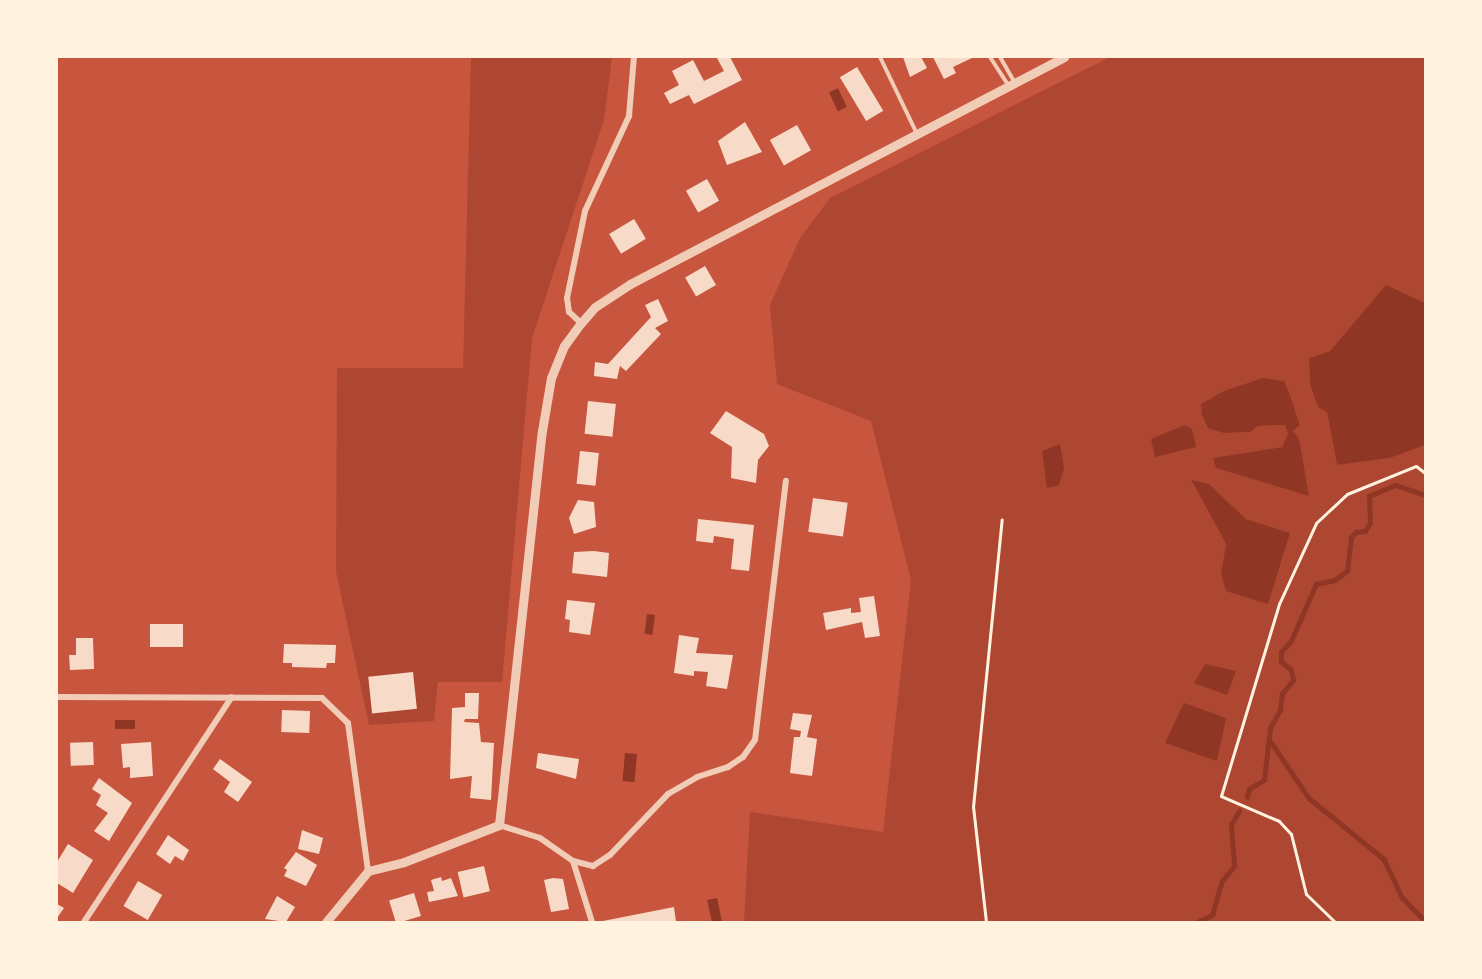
<!DOCTYPE html>
<html>
<head>
<meta charset="utf-8">
<style>
  body { margin:0 }
  #map { position:relative; width:1482px; height:979px; overflow:hidden; background:#c8553d; font-family:"Source Sans 3",sans-serif }
  div>[style] { position:absolute }
  .green>* { inset:0; background:#ae4732 }
  .water>* { inset:0; background:#8f3625; transform-origin:0 0 }
  .stream>* { height:4.5px; margin:-2.25px; padding:0 2.25px; transform-origin:2.25px; border-radius:2.25px; background:#8f3625 }
  .building>* { inset:0; background:#f7dbc8; transform-origin:0 0 }
  .path>* { height:3px; margin:-1.5px; padding:0 1.5px; transform-origin:1.5px; border-radius:1.5px; background:#fff3e0 }
  .service>* { height:4px; margin:-2px; padding:0 2px; transform-origin:2px; border-radius:2px; background:#f1ccb7 }
  .minor>* { height:6px; margin:-3px; padding:0 3px; transform-origin:3px; border-radius:3px; background:#f1ccb7 }
  .tertiary>* { height:9px; margin:-4.5px; padding:0 4.5px; transform-origin:4.5px; border-radius:4.5px; background:#f1ccb7 }
  span { translate:-50% -50%; white-space:nowrap; text-align:center; line-height:1.15; -webkit-text-stroke:4.5px #fff3e0; paint-order:stroke }
  .frame { position:absolute; inset:0; border:58px solid #fff3e0; pointer-events:none }
</style>
</head>
<body>
<div id="map">
  <div class="green">
    <i style="clip-path:polygon(471px 57px,612px 57px,604px 120px,532px 338px,502px 682px,438px 682px,434px 721px,369px 725px,336px 572px,337px 368px,463px 368px)"></i>
    <i style="clip-path:polygon(evenodd,1110px 57px,1425px 57px,1425px 303px,1386px 286px,1330px 351px,1309px 358px,1310px 384px,1327px 412px,1337px 465px,1390px 458px,1425px 445px,1425px 922px,744px 922px,750px 812px,883px 832px,911px 580px,871px 421px,777px 384px,770px 305px,800px 238px,830px 198px,1110px 57px,1290px 395px,1300px 425px,1293px 430px,1309px 495px,1213px 458px,1282px 447px,1288px 434px,1285px 425px,1258px 426px,1249px 432px,1224px 433px,1201px 404px,1290px 395px,1110px 57px,1191px 481px,1209px 484px,1246px 519px,1289px 533px,1221px 573px,1226px 544px,1191px 481px)"></i>
  </div>
  <div class="water">
    <i style="left:838px;top:88px;width:21px;height:10px;rotate:65deg"></i>
    <i style="clip-path:polygon(1386px 285px,1425px 303px,1425px 445px,1390px 458px,1337px 465px,1327px 412px,1318px 407px,1310px 384px,1309px 358px,1330px 351px)"></i>
    <i style="clip-path:polygon(1263px 378px,1284px 381px,1290px 395px,1300px 425px,1293px 431px,1299px 439px,1309px 496px,1216px 468px,1213px 458px,1282px 447px,1288px 434px,1285px 425px,1258px 426px,1250px 432px,1224px 433px,1208px 428px,1202px 415px,1201px 404px,1224px 391px)"></i>
    <i style="clip-path:polygon(1185px 425px,1192px 429px,1196px 447px,1155px 457px,1151px 439px)"></i>
    <i style="clip-path:polygon(1060px 444px,1064px 468px,1059px 485px,1047px 488px,1042px 451px)"></i>
    <i style="clip-path:polygon(1191px 480px,1209px 484px,1246px 519px,1290px 533px,1268px 604px,1226px 591px,1221px 573px,1226px 544px)"></i>
    <i style="left:647px;top:614px;width:8px;height:20px;rotate:7deg"></i>
    <i style="clip-path:polygon(1205px 664px,1236px 671px,1227px 695px,1194px 683px)"></i>
    <i style="clip-path:polygon(1184px 703px,1226px 718px,1217px 761px,1165px 743px)"></i>
    <i style="left:115px;top:720px;width:20px;height:9px"></i>
    <i style="left:625px;top:753px;width:12px;height:28px;rotate:5deg"></i>
    <i style="left:717px;top:898px;width:25px;height:10px;rotate:78deg"></i>
  </div>
  <div class="stream">
    <i style="left:1271px;top:742px;width:68px;rotate:55.8deg"></i>
    <i style="left:1309px;top:798px;width:97px;rotate:39.1deg"></i>
    <i style="left:1384px;top:859px;width:42px;rotate:64.7deg"></i>
    <i style="left:1402px;top:897px;width:33px;rotate:46deg"></i>
    <i style="left:1247px;top:797px;width:8px;rotate:-76deg"></i>
    <i style="left:1249px;top:789px;width:17px;rotate:-31deg"></i>
    <i style="left:1264px;top:780px;width:52px;rotate:-83.4deg"></i>
    <i style="left:1270px;top:728px;width:21px;rotate:-61deg"></i>
    <i style="left:1280px;top:710px;width:16px;rotate:-83deg"></i>
    <i style="left:1282px;top:694px;width:18px;rotate:-52deg"></i>
    <i style="left:1293px;top:680px;width:10px;rotate:-101deg"></i>
    <i style="left:1291px;top:670px;width:13px;rotate:-141deg"></i>
    <i style="left:1281px;top:662px;width:10px;rotate:-90deg"></i>
    <i style="left:1281px;top:652px;width:15px;rotate:-48deg"></i>
    <i style="left:1291px;top:641px;width:62px;rotate:-66.3deg"></i>
    <i style="left:1316px;top:584px;width:19px;rotate:-12deg"></i>
    <i style="left:1335px;top:580px;width:15px;rotate:-37deg"></i>
    <i style="left:1347px;top:571px;width:34px;rotate:-83deg"></i>
    <i style="left:1351px;top:537px;width:7px;rotate:-45deg"></i>
    <i style="left:1356px;top:532px;width:9px;rotate:-6deg"></i>
    <i style="left:1365px;top:531px;width:9px;rotate:-58deg"></i>
    <i style="left:1370px;top:523px;width:27px;rotate:-92deg"></i>
    <i style="left:1369px;top:496px;width:28px;rotate:-23deg"></i>
    <i style="left:1395px;top:485px;width:32px;rotate:18deg"></i>
    <i style="left:1197px;top:922px;width:17px;rotate:-25deg"></i>
    <i style="left:1212px;top:915px;width:35px;rotate:-74deg"></i>
    <i style="left:1222px;top:881px;width:19px;rotate:-51deg"></i>
    <i style="left:1234px;top:866px;width:41px;rotate:-94.2deg"></i>
    <i style="left:1231px;top:825px;width:16px;rotate:-60deg"></i>
  </div>
  <div class="building">
    <i style="clip-path:polygon(730px 57px,742px 80px,694px 104px,689px 95px,670px 104px,664px 93px,679px 85px,672px 71px,693px 60px,704px 81px,724px 71px,717px 58px)"></i>
    <i style="clip-path:polygon(903px 57px,921px 57px,927px 68px,910px 77px)"></i>
    <i style="clip-path:polygon(933px 57px,974px 57px,953px 67px,956px 73px,944px 79px)"></i>
    <i style="left:857px;top:67px;width:51px;height:20px;rotate:59deg"></i>
    <i style="clip-path:polygon(745px 122px,762px 152px,727px 165px,718px 141px)"></i>
    <i style="left:797px;top:125px;width:29px;height:31px;rotate:61deg"></i>
    <i style="left:707px;top:179px;width:25px;height:24px;rotate:61deg"></i>
    <i style="left:634px;top:219px;width:23px;height:29px;rotate:59deg"></i>
    <i style="left:705px;top:266px;width:22px;height:23px;rotate:60deg"></i>
    <i style="clip-path:polygon(658px 299px,668px 321px,655px 328px,661px 334px,626px 371px,620px 366px,617px 379px,594px 376px,595px 362px,608px 364px,651px 317px,645px 305px)"></i>
    <i style="left:588px;top:401px;width:28px;height:33px;rotate:6deg"></i>
    <i style="clip-path:polygon(726px 411px,764px 434px,769px 446px,758px 460px,756px 483px,731px 478px,732px 447px,710px 433px)"></i>
    <i style="left:580px;top:451px;width:19px;height:33px;rotate:6deg"></i>
    <i style="left:813px;top:498px;width:35px;height:34px;rotate:8deg"></i>
    <i style="clip-path:polygon(578px 500px,594px 502px,596px 527px,574px 534px,569px 518px)"></i>
    <i style="clip-path:polygon(698px 519px,754px 525px,749px 571px,731px 569px,734px 539px,714px 536px,713px 543px,696px 541px)"></i>
    <i style="clip-path:polygon(594px 551px,609px 553px,607px 577px,572px 573px,574px 552px)"></i>
    <i style="clip-path:polygon(874px 596px,880px 636px,865px 638px,862px 622px,826px 630px,823px 613px,851px 608px,851px 613px,861px 612px,859px 598px)"></i>
    <i style="clip-path:polygon(567px 600px,595px 603px,590px 635px,569px 632px,570px 620px,565px 619px)"></i>
    <i style="left:183px;top:624px;width:23px;height:33px;rotate:90deg"></i>
    <i style="clip-path:polygon(679px 635px,699px 638px,696px 653px,733px 655px,727px 689px,706px 686px,708px 672px,694px 671px,694px 676px,674px 673px)"></i>
    <i style="clip-path:polygon(76px 638px,93px 638px,94px 669px,70px 670px,69px 655px,76px 655px)"></i>
    <i style="clip-path:polygon(284px 644px,336px 645px,335px 663px,327px 663px,326px 668px,292px 667px,292px 663px,283px 663px)"></i>
    <i style="left:413px;top:672px;width:37px;height:45px;rotate:84deg"></i>
    <i style="clip-path:polygon(465px 693px,479px 693px,478px 719px,465px 719px,464px 722px,479px 723px,481px 742px,494px 743px,491px 800px,470px 798px,472px 776px,450px 779px,452px 708px,465px 707px)"></i>
    <i style="left:282px;top:710px;width:28px;height:22px;rotate:2deg"></i>
    <i style="clip-path:polygon(793px 713px,812px 715px,807px 737px,817px 739px,812px 776px,790px 773px,794px 737px,800px 737px,801px 731px,790px 729px)"></i>
    <i style="left:93px;top:742px;width:23px;height:23px;rotate:88deg"></i>
    <i style="clip-path:polygon(151px 742px,153px 776px,130px 778px,130px 767px,123px 768px,121px 744px)"></i>
    <i style="clip-path:polygon(538px 753px,579px 759px,576px 779px,536px 768px)"></i>
    <i style="clip-path:polygon(220px 759px,252px 782px,238px 802px,224px 792px,230px 782px,213px 769px)"></i>
    <i style="clip-path:polygon(99px 778px,132px 803px,109px 841px,94px 831px,108px 813px,96px 805px,101px 795px,92px 789px)"></i>
    <i style="clip-path:polygon(302px 830px,323px 838px,319px 854px,298px 849px)"></i>
    <i style="clip-path:polygon(168px 835px,189px 850px,183px 861px,175px 856px,170px 864px,156px 854px)"></i>
    <i style="clip-path:polygon(68px 844px,93px 860px,73px 893px,57px 883px,57px 862px)"></i>
    <i style="clip-path:polygon(296px 852px,317px 865px,306px 886px,284px 876px,287px 870px,284px 868px)"></i>
    <i style="left:484px;top:866px;width:26px;height:27px;rotate:77deg"></i>
    <i style="clip-path:polygon(441px 877px,442px 881px,451px 878px,458px 896px,429px 902px,427px 892px,434px 891px,431px 880px)"></i>
    <i style="clip-path:polygon(553px 878px,563px 879px,569px 909px,551px 912px,544px 880px)"></i>
    <i style="left:138px;top:881px;width:28px;height:29px;rotate:30deg"></i>
    <i style="left:414px;top:893px;width:24px;height:26px;rotate:73deg"></i>
    <i style="clip-path:polygon(277px 896px,295px 907px,286px 922px,265px 919px)"></i>
    <i style="clip-path:polygon(57px 904px,64px 908px,57px 918px)"></i>
    <i style="clip-path:polygon(674px 907px,676px 922px,603px 922px,603px 921px)"></i>
  </div>
  <div class="path">
    <i style="left:986px;top:922px;width:116px;rotate:-96.4deg"></i>
    <i style="left:973px;top:807px;width:289px;rotate:-84.3deg"></i>
    <i style="left:1335px;top:922px;width:40px;rotate:-136deg"></i>
    <i style="left:1306px;top:894px;width:62px;rotate:-104deg"></i>
    <i style="left:1291px;top:834px;width:18px;rotate:-133deg"></i>
    <i style="left:1279px;top:821px;width:63px;rotate:-156.7deg"></i>
    <i style="left:1221px;top:796px;width:201px;rotate:-73.2deg"></i>
    <i style="left:1279px;top:604px;width:89px;rotate:-65.4deg"></i>
    <i style="left:1316px;top:523px;width:42px;rotate:-43.1deg"></i>
    <i style="left:1347px;top:494px;width:74px;rotate:-22.1deg"></i>
    <i style="left:1416px;top:466px;width:11px;rotate:38deg"></i>
  </div>
  <div class="service">
    <i style="left:880px;top:57px;width:85px;rotate:64.3deg"></i>
    <i style="left:990px;top:57px;width:35px;rotate:57deg"></i>
    <i style="left:1000px;top:57px;width:30px;rotate:60deg"></i>
  </div>
  <div class="minor">
    <i style="left:581px;top:323px;width:16px;rotate:-137deg"></i>
    <i style="left:569px;top:312px;width:14px;rotate:-98deg"></i>
    <i style="left:567px;top:298px;width:89px;rotate:-78.3deg"></i>
    <i style="left:585px;top:211px;width:105px;rotate:-65.1deg"></i>
    <i style="left:629px;top:116px;width:59px;rotate:-85.2deg"></i>
    <i style="left:57px;top:697px;width:265px;rotate:0.2deg"></i>
    <i style="left:322px;top:698px;width:36px;rotate:44deg"></i>
    <i style="left:348px;top:723px;width:149px;rotate:82.3deg"></i>
    <i style="left:499px;top:825px;width:43px;rotate:17.6deg"></i>
    <i style="left:540px;top:838px;width:40px;rotate:34.9deg"></i>
    <i style="left:573px;top:861px;width:64px;rotate:72.7deg"></i>
    <i style="left:573px;top:861px;width:21px;rotate:14deg"></i>
    <i style="left:593px;top:866px;width:20px;rotate:-33deg"></i>
    <i style="left:610px;top:855px;width:84px;rotate:-46.4deg"></i>
    <i style="left:668px;top:794px;width:34px;rotate:-30deg"></i>
    <i style="left:697px;top:777px;width:33px;rotate:-18deg"></i>
    <i style="left:728px;top:767px;width:18px;rotate:-34deg"></i>
    <i style="left:743px;top:757px;width:21px;rotate:-55deg"></i>
    <i style="left:755px;top:740px;width:261px;rotate:-83.2deg"></i>
    <i style="left:84px;top:922px;width:269px;rotate:-56.7deg"></i>
  </div>
  <div class="tertiary">
    <i style="left:326px;top:922px;width:66px;rotate:-50.5deg"></i>
    <i style="left:368px;top:871px;width:37px;rotate:-14deg"></i>
    <i style="left:404px;top:862px;width:102px;rotate:-21.3deg"></i>
    <i style="left:499px;top:825px;width:396px;rotate:-83.8deg"></i>
    <i style="left:542px;top:431px;width:54px;rotate:-80.4deg"></i>
    <i style="left:551px;top:378px;width:35px;rotate:-68deg"></i>
    <i style="left:564px;top:346px;width:29px;rotate:-54deg"></i>
    <i style="left:581px;top:323px;width:21px;rotate:-49deg"></i>
    <i style="left:595px;top:307px;width:42px;rotate:-33.3deg"></i>
    <i style="left:630px;top:284px;width:490px;rotate:-27.6deg"></i>
  </div>
  <div class="frame"></div>
</div>
</body>
</html>
